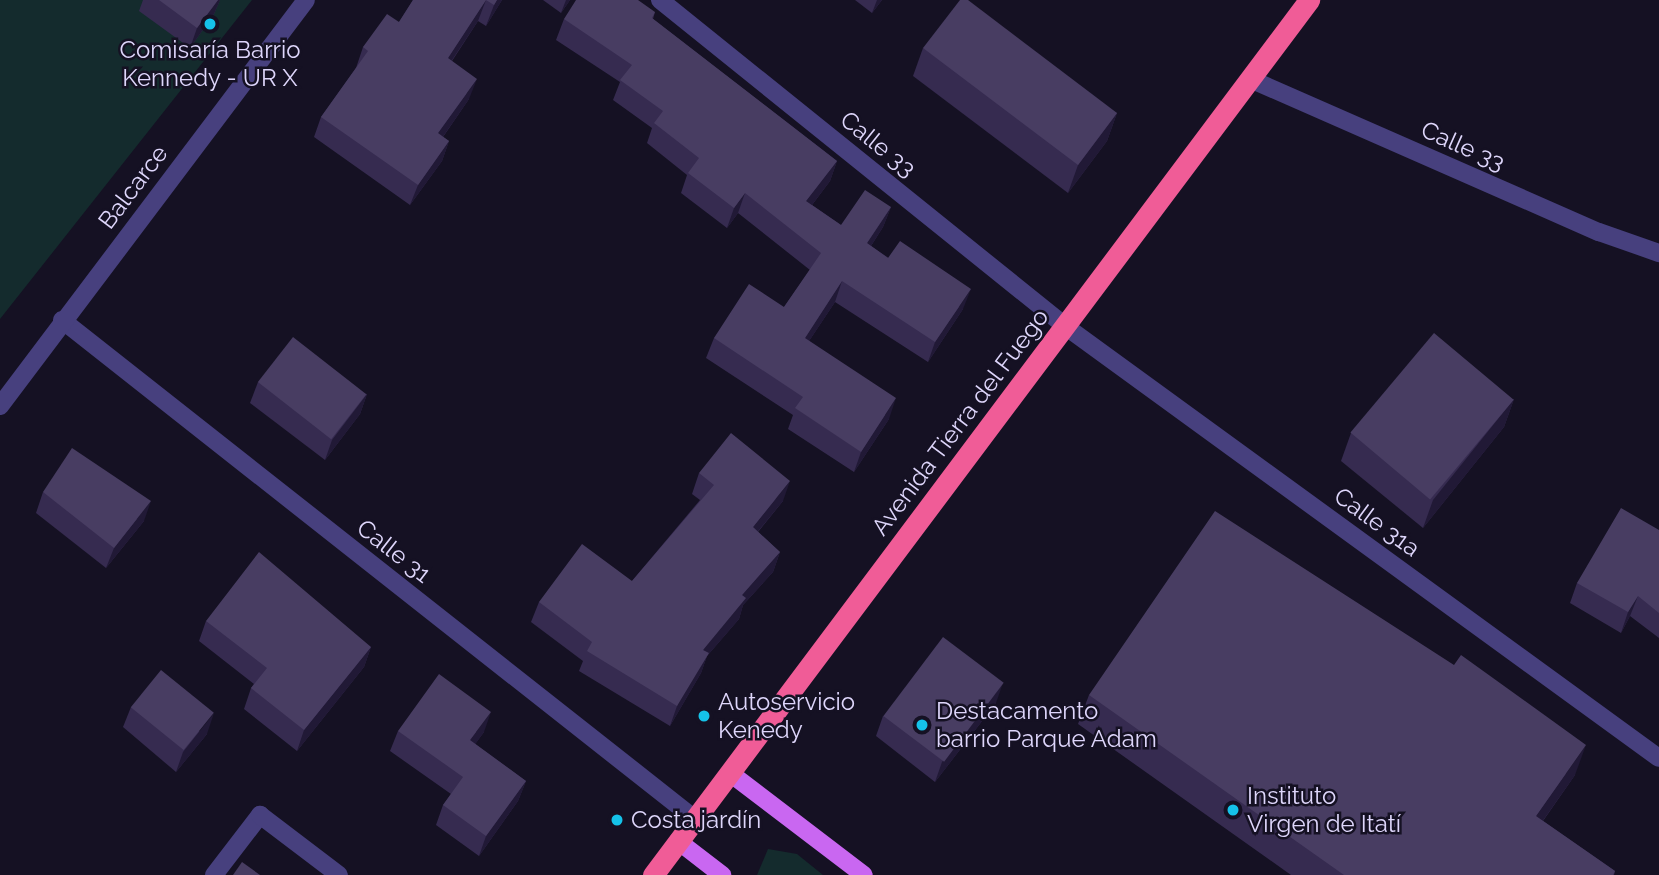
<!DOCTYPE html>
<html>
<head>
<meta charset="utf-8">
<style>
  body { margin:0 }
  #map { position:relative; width:1659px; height:875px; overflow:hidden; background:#151123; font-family:Raleway,sans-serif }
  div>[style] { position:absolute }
  .green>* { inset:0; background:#142b2d }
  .minor>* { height:18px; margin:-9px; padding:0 9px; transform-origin:9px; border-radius:9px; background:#47407e }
  .major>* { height:18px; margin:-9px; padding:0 9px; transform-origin:9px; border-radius:9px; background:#c967f1 }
  .highway>* { height:21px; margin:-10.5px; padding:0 10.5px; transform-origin:10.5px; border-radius:10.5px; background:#f05c97 }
  .wall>* { inset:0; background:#362b50 }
  .shaded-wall>* { inset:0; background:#211936 }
  .building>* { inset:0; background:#483d62; transform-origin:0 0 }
  .dots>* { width:19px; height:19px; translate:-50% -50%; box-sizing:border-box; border:4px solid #151123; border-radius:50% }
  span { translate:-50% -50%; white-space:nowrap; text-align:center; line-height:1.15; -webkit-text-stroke:5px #151123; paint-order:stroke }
  .poi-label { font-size:24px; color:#ded6fb }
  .left { translate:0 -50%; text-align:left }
  .street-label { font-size:24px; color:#ded6fb }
</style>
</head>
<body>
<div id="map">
  <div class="green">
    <i style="clip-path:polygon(0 0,252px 0,0 319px)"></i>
    <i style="clip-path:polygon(768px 849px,797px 854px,823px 875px,757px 875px)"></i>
  </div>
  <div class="minor">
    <i style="left:660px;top:0;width:520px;rotate:38.83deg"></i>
    <i style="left:1065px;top:326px;width:734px;rotate:36.03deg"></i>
    <i style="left:1250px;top:79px;width:381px;rotate:23.7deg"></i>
    <i style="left:1599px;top:232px;width:64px;rotate:19.3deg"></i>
    <i style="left:62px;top:320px;width:806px;rotate:38.25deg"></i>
    <i style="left:0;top:406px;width:508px;rotate:-52.99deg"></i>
    <i style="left:214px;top:875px;width:76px;rotate:-52.5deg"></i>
    <i style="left:260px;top:815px;width:99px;rotate:37.2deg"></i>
  </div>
  <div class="major">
    <i style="left:730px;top:773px;width:168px;rotate:37.3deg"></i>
    <i style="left:678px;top:841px;width:56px;rotate:37.7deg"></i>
  </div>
  <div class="highway">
    <i style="left:653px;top:875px;width:1094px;rotate:-53.14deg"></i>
  </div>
  <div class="wall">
    <i style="clip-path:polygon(143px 0,220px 0,214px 14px,190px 48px,139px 11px)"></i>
    <i style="clip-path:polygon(413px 0,502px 0,486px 26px,478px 21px,452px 61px,469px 99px,443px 137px,449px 141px,442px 161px,410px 205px,314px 137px,321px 117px,356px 68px,363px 47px,399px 22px)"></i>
    <i style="clip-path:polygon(543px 0,570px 0,561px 13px)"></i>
    <i style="clip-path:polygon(855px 0,882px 0,872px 13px)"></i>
    <i style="clip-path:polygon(655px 12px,653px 19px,837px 161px,830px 181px,812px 205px,841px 225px,891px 207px,883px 227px,871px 246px,963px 309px,928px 362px,835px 302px,809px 341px,889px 419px,854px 472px,788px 429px,793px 415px,706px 358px,714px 338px,784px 307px,810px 270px,738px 213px,727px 228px,681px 193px,687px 175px,647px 143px,652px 128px,613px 100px,620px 82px,556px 40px,564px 19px)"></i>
    <i style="clip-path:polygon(923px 48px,1117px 113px,1107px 141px,1068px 193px,913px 76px)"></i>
    <i style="clip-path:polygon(258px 382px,367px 394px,360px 414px,325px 460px,250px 403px)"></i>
    <i style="clip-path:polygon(1514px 399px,1504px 427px,1423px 528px,1341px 461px,1351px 433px)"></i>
    <i style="clip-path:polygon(699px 473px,783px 501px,758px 532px,780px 552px,773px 572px,743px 605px,739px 619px,707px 656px,701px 673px,670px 726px,579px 671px,583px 661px,531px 622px,539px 602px,632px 581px,700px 500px,692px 494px)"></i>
    <i style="clip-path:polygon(43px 492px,144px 521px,106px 568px,36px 513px)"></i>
    <i style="clip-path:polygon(1659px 530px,1659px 638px,1630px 616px,1621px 633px,1570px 603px,1577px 583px)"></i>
    <i style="clip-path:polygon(206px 621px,371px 647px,364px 667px,297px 751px,244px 709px,251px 688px,254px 684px,199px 641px)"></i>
    <i style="clip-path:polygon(1089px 695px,1575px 775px,1543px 821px,1615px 871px,1614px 875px,1291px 875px,1078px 724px)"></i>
    <i style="clip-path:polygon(996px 703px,935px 782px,876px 736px,883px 716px)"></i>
    <i style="clip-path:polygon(131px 707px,207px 734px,176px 772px,123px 727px)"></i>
    <i style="clip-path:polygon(398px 731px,484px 732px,475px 744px,526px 781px,518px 801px,479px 856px,436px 825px,443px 805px,451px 794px,390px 751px)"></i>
  </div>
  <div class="shaded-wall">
    <i style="clip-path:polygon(218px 0,220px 0,214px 14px,190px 48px,197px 28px)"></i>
    <i style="clip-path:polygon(486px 0,478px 21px,440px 78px,448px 58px)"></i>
    <i style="clip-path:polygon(497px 0,502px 0,486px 26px,494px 5px)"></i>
    <i style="clip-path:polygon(566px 0,570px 0,561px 13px)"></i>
    <i style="clip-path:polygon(877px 0,882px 0,872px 13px)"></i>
    <i style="clip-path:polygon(477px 79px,469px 99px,431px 154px,438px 133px)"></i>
    <i style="clip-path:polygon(1117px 113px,1107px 141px,1068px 193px,1078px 165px)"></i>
    <i style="clip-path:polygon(449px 141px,442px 161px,410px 205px,418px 185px)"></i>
    <i style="clip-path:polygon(837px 161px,830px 181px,799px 222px,806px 201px)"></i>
    <i style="clip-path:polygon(745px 193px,738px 213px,727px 228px,734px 208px)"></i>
    <i style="clip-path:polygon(891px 207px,883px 227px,860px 263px,867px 243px)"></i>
    <i style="clip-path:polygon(842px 281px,835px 302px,797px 359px,805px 338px)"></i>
    <i style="clip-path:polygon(971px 289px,963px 309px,928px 362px,935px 342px)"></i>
    <i style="clip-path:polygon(367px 394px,360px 414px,325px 460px,332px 440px)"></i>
    <i style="clip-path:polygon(896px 398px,889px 419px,854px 472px,861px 452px)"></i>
    <i style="clip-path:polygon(1514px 399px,1504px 427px,1423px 528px,1433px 500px)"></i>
    <i style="clip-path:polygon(790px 481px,783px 501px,745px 547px,753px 527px)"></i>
    <i style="clip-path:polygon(151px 501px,144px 521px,106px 568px,114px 548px)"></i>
    <i style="clip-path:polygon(780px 552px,773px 572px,743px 605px,739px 619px,707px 656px,701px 673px,670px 726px,677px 706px,703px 650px,742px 595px)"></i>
    <i style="clip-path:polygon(1638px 596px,1630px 616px,1621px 633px,1628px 612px)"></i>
    <i style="clip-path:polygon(371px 647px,364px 667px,297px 751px,304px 730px)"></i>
    <i style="clip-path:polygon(1003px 683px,996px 703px,935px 782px,942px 762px)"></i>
    <i style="clip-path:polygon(491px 712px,484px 732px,463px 761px,470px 740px)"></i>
    <i style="clip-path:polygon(214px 713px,207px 734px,176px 772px,183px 752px)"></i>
    <i style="clip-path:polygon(1586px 745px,1575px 775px,1525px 846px,1536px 816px)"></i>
    <i style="clip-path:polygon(526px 781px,518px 801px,479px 856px,486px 836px)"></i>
  </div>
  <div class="building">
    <i style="clip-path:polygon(159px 0,218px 0,197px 28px)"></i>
    <i style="clip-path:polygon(413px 0,497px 0,494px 5px,486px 0,448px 58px,477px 79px,438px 133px,449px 141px,418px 185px,321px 117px,368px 51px,363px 47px,387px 14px,399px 22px)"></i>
    <i style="clip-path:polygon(576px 0,638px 0,655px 12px,652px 18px,837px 161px,806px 201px,841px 225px,865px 190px,891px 207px,867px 243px,888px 258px,900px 241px,971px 289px,935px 342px,842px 281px,805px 338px,896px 398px,861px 452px,795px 408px,803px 397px,714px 338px,749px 284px,784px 307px,821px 253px,745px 193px,734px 208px,688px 173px,699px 158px,654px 123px,663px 111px,620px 80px,632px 65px,564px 19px)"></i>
    <i style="clip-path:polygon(960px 0,968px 0,1117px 113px,1078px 165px,923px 48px)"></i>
    <i style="left:1434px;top:333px;width:104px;height:130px;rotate:40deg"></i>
    <i style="left:293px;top:337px;width:93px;height:57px;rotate:38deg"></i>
    <i style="clip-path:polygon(731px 433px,790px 481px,753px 527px,780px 552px,742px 595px,746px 598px,703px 650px,709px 653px,677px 706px,587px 651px,592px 642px,539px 602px,582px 544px,632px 581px,714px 485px,699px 473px)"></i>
    <i style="clip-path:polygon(72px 448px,151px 501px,114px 548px,43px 492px)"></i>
    <i style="clip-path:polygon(1621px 508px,1659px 530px,1659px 613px,1638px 596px,1628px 612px,1577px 583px)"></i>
    <i style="clip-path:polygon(1215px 511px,1454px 665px,1461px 655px,1586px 745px,1536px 816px,1615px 871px,1613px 875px,1344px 875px,1089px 695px)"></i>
    <i style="clip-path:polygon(259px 552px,371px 647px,304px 730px,251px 688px,267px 668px,206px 621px)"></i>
    <i style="left:943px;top:637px;width:76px;height:99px;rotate:37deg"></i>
    <i style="left:161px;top:670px;width:68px;height:48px;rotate:39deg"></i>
    <i style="clip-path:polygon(439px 674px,491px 712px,470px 740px,526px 781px,486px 836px,443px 805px,463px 777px,398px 731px)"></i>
    <i style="clip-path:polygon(242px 862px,260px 875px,233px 875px)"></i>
  </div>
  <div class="dots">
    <i style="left:210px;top:24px;background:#15c2e9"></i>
    <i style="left:704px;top:716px;background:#15c2e9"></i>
    <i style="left:922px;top:725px;background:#15c2e9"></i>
    <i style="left:1233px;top:810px;background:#15c2e9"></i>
    <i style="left:617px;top:820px;background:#15c2e9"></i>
  </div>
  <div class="poi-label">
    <span style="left:210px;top:64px">Comisaría Barrio<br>Kennedy - UR X</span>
    <span class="left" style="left:718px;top:716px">Autoservicio<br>Kenedy</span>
    <span class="left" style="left:936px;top:725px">Destacamento<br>barrio Parque Adam</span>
    <span class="left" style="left:1247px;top:810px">Instituto<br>Virgen de Itatí</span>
    <span class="left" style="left:631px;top:820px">Costa jardín</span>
  </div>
  <div class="street-label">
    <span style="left:878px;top:144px;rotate:39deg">Calle 33</span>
    <span style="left:1463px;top:146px;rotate:24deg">Calle 33</span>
    <span style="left:133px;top:187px;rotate:-53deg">Balcarce</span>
    <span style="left:960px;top:422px;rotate:-53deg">Avenida Tierra del Fuego</span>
    <span style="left:1377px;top:522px;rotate:36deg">Calle 31a</span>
    <span style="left:394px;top:551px;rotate:38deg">Calle 31</span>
  </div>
</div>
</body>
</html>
